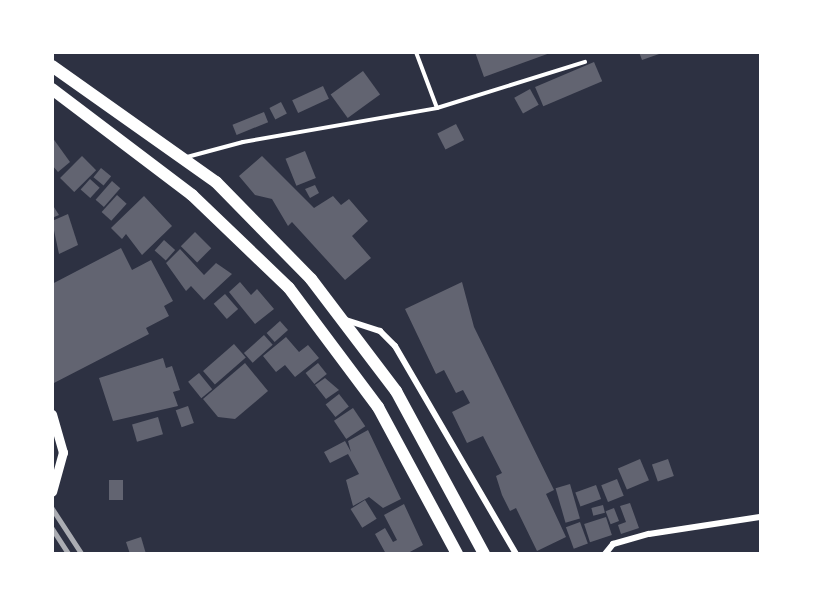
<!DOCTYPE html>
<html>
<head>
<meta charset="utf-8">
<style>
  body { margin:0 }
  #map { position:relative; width:813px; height:606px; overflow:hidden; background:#2d3142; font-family:"Open Sans",sans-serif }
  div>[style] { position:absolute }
  .building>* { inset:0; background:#626471; transform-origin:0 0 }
  .service>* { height:4px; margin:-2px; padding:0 2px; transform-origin:2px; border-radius:2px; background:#fff }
  .minor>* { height:6px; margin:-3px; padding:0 3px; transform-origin:3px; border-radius:3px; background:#fff }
  .tertiary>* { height:9px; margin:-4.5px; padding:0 4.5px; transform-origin:4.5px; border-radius:4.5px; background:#fff }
  .trunk>* { height:12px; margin:-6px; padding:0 6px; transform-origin:6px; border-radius:6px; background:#fff }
  .rail>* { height:4.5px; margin:-2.25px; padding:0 2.25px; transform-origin:2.25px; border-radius:2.25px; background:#abadb3 }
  span { translate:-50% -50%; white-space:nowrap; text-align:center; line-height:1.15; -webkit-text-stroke:4.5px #fff; paint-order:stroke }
  .frame { position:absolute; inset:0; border:54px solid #fff; pointer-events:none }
</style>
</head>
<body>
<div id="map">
  <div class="building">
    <i style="clip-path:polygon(475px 52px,550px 52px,550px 53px,484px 77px)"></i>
    <i style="clip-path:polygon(639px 52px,662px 52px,662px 53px,642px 60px)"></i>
    <i style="left:594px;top:62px;width:21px;height:64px;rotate:67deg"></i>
    <i style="left:363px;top:71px;width:29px;height:40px;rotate:54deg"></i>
    <i style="left:323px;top:86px;width:14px;height:34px;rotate:65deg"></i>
    <i style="left:530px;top:89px;width:18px;height:18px;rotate:61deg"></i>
    <i style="left:281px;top:102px;width:13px;height:13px;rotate:63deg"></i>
    <i style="left:264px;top:112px;width:11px;height:34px;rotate:68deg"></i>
    <i style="left:456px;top:124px;width:18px;height:21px;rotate:63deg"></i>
    <i style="clip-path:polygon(52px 137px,70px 162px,58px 172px,52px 165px)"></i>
    <i style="left:305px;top:151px;width:29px;height:21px;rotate:68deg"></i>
    <i style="left:82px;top:156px;width:20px;height:31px;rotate:45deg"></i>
    <i style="clip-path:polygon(262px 156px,314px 208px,333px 196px,341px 205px,349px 199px,368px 221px,352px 236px,371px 258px,345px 280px,292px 222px,288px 226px,272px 199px,255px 195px,239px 176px)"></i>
    <i style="left:101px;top:168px;width:13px;height:12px;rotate:39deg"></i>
    <i style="left:90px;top:179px;width:13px;height:14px;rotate:42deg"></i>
    <i style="left:112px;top:181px;width:11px;height:25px;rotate:41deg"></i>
    <i style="clip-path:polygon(315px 185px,319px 193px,310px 198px,305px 189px)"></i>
    <i style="left:117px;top:195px;width:13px;height:23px;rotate:42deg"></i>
    <i style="clip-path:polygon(144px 196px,172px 226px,142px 255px,126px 234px,122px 239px,111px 228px)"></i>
    <i style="clip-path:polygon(52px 204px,59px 215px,52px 218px)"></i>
    <i style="clip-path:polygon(68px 214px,78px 245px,59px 254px,52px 221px)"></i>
    <i style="left:195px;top:232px;width:23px;height:20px;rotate:45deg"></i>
    <i style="left:164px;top:240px;width:15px;height:14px;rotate:42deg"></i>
    <i style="clip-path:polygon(121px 248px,132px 270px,151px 260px,173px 301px,164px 306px,169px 316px,146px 328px,149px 334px,52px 384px,52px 284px)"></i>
    <i style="clip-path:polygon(180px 249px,204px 275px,216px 263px,232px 274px,204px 300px,191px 286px,186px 291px,166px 263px)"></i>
    <i style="clip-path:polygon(240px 282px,251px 295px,257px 289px,274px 309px,255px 324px,229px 292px)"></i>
    <i style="clip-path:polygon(462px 282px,474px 327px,554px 490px,546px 494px,566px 537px,537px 551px,516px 508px,510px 511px,502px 495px,496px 476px,502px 473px,483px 436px,467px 443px,452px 412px,470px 403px,463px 390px,456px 393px,444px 370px,436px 374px,405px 309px)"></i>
    <i style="left:225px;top:294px;width:20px;height:15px;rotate:49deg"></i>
    <i style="left:280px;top:321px;width:12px;height:18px;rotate:48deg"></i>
    <i style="left:264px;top:335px;width:13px;height:27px;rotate:48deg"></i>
    <i style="clip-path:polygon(286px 337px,299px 352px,308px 345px,319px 358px,295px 377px,285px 365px,276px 372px,263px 356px)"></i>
    <i style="left:234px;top:344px;width:18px;height:41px;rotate:49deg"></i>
    <i style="clip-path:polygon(163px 358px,166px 368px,172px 366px,180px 390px,173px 392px,178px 406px,113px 421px,99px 378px)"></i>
    <i style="clip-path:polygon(245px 363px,268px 391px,235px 419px,218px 417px,203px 399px)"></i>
    <i style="left:318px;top:363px;width:14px;height:16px;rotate:51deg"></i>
    <i style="left:199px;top:373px;width:21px;height:14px;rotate:51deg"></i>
    <i style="clip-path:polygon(325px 378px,339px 390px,326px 399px,315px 385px)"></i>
    <i style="left:339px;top:394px;width:16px;height:17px;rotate:52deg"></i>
    <i style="left:188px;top:406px;width:18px;height:13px;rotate:71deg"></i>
    <i style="left:353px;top:408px;width:22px;height:23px;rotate:56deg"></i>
    <i style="left:158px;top:417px;width:18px;height:27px;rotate:74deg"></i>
    <i style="clip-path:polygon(368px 430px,401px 499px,383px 508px,369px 497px,353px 506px,346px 480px,359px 474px,348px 454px,330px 463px,324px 452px,345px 441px,351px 452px,348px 441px)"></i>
    <i style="left:640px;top:459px;width:23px;height:24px;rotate:67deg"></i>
    <i style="left:668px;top:459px;width:18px;height:17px;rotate:71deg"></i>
    <i style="left:617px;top:479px;width:18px;height:17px;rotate:68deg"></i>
    <i style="left:109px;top:480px;width:14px;height:20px"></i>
    <i style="left:570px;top:484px;width:36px;height:15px;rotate:74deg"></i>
    <i style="left:596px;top:485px;width:15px;height:22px;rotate:70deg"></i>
    <i style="left:365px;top:500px;width:22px;height:17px;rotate:58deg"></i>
    <i style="clip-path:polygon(630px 503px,639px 528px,621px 534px,618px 525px,626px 522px,620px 506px)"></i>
    <i style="clip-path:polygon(404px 504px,423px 545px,406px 554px,386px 554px,375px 534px,385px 528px,393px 542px,397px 540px,384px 515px)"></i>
    <i style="left:603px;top:505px;width:8px;height:12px;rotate:76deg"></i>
    <i style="left:614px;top:508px;width:14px;height:9px;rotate:69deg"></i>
    <i style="left:606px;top:517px;width:19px;height:23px;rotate:72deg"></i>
    <i style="left:580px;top:522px;width:23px;height:15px;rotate:70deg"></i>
    <i style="clip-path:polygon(141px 537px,146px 554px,130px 554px,126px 542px)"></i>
  </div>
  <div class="service">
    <i style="left:437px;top:108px;width:155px;rotate:-17.3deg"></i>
    <i style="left:187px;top:157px;width:58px;rotate:-15deg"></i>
    <i style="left:243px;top:142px;width:197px;rotate:-9.9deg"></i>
    <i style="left:437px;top:108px;width:60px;rotate:-110.6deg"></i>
  </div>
  <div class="minor">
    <i style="left:346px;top:320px;width:36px;rotate:18deg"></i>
    <i style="left:380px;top:331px;width:21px;rotate:45deg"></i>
    <i style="left:395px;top:346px;width:241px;rotate:59.8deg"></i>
    <i style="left:605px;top:554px;width:13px;rotate:-51deg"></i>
    <i style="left:613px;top:544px;width:37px;rotate:-16deg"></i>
    <i style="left:649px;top:534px;width:112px;rotate:-8.7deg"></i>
  </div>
  <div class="tertiary">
    <i style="left:52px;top:414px;width:40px;rotate:74deg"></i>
    <i style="left:63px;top:452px;width:41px;rotate:105.4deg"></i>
  </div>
  <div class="trunk">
    <i style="left:52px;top:66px;width:201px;rotate:35.3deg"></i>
    <i style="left:216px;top:182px;width:136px;rotate:45.6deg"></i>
    <i style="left:311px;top:279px;width:141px;rotate:52.8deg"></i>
    <i style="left:396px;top:391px;width:185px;rotate:61.6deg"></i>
    <i style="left:52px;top:89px;width:176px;rotate:37.1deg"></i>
    <i style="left:192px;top:195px;width:134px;rotate:43.8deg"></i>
    <i style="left:289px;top:288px;width:149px;rotate:53.2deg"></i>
    <i style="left:378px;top:407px;width:167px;rotate:61.7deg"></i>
  </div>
  <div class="rail">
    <i style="left:52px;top:508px;width:55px;rotate:56.9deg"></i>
    <i style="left:52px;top:528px;width:31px;rotate:57deg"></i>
  </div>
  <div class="frame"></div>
</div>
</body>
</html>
